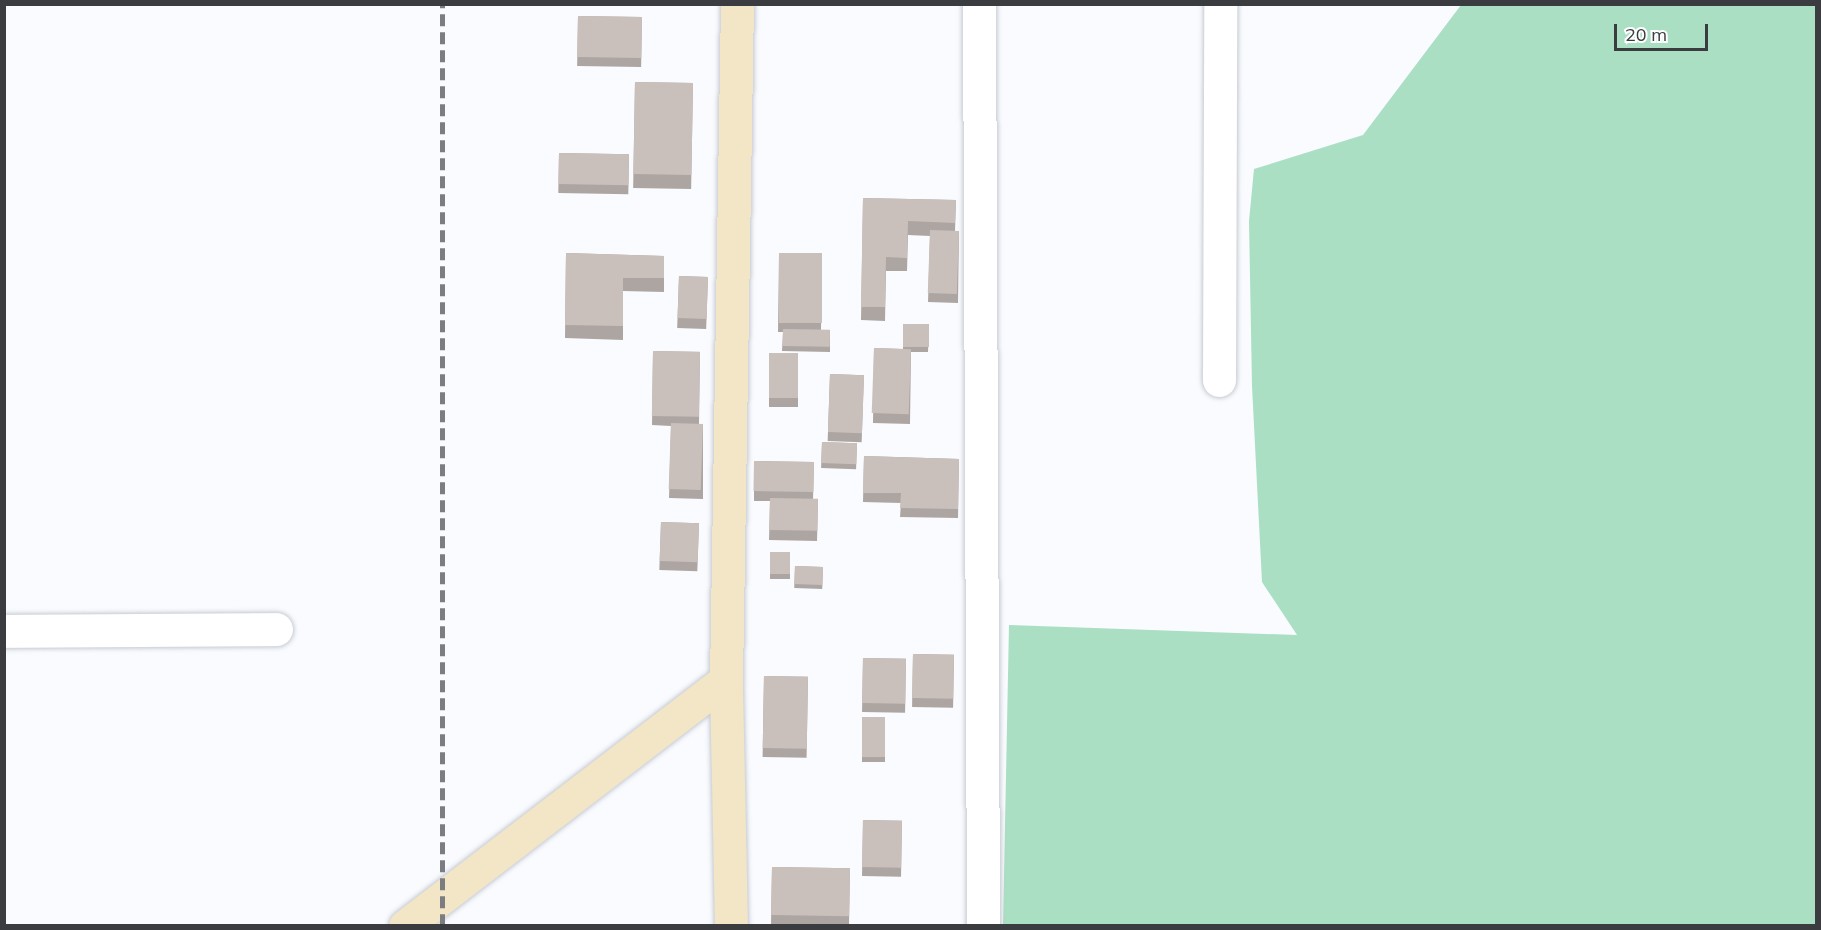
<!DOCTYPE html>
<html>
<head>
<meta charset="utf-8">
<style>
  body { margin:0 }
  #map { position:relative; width:1821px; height:930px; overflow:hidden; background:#f9fbfe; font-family:Mulish,sans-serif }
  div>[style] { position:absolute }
  .green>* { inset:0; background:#aadfc3 }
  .roads { filter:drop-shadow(0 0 2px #c7cbd3) drop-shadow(0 0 2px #c7cbd3) }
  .street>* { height:33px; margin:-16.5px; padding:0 16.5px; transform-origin:16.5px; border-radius:16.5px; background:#fff }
  .secondary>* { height:33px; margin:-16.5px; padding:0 16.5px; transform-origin:16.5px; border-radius:16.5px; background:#f2e6c7 }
  .rail>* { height:4.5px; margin-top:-2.25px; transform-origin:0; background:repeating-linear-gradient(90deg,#7b7d80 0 12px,transparent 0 18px) }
  .wall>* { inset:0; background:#ada5a2; transform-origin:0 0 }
  .building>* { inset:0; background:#c9c0bc; transform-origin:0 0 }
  span { translate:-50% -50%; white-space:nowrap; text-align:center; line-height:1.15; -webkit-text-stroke:5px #fff; paint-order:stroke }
  .frame { position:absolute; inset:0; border:6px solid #3a3c3f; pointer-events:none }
  .scale { position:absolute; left:1614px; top:24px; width:94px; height:27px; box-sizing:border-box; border:3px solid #3a3c3f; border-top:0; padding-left:8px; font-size:18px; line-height:21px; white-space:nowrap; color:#3a3c3f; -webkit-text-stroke:4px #fff; paint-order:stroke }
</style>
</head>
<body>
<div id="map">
  <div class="green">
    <i style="clip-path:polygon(1461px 5px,1816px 5px,1816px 925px,1003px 925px,1009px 625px,1297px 635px,1262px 582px,1252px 386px,1249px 221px,1254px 169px,1363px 135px)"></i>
  </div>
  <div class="roads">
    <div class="street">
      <i style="left:979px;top:4px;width:922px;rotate:89.75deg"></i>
      <i style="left:1219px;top:380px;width:376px;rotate:-89.8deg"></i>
      <i style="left:4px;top:631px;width:272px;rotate:-0.4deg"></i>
    </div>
    <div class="secondary">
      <i style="left:405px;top:926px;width:404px;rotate:-37.5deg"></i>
      <i style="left:731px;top:926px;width:246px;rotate:-91.2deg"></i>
      <i style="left:726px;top:680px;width:676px;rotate:-89.07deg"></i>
    </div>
  </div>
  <div class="rail">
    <i style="left:442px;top:926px;width:922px;rotate:-90deg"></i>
  </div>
  <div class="wall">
    <i style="left:578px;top:16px;width:64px;height:50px;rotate:1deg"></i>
    <i style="left:635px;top:82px;width:58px;height:106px;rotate:1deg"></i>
    <i style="left:559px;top:153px;width:70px;height:40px;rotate:1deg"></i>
    <i style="clip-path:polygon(863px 198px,956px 200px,955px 231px,959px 231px,958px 303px,928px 302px,930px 236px,908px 235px,907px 271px,886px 271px,885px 321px,861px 320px)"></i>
    <i style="clip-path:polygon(566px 253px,664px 256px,664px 292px,623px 291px,623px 340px,565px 338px)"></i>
    <i style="clip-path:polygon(779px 253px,822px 253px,821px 330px,830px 330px,830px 352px,782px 351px,783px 332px,778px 332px)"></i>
    <i style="left:679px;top:276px;width:29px;height:52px;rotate:2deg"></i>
    <i style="clip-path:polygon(903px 324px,929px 324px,928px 352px,911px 352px,910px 424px,873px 423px,874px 348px,903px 349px)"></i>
    <i style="clip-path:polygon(653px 351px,700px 352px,699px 424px,703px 424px,703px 499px,669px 498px,671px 426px,652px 425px)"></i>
    <i style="left:769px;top:353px;width:29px;height:54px"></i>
    <i style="left:830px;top:374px;width:34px;height:67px;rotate:2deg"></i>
    <i style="left:822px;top:442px;width:35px;height:26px;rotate:2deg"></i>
    <i style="clip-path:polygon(864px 456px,959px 459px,958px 518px,900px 517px,901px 503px,863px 502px)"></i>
    <i style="clip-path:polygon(754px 461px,814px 462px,813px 499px,818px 499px,817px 541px,769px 540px,770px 501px,754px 501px)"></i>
    <i style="left:661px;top:522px;width:38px;height:48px;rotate:2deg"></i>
    <i style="left:770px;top:552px;width:20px;height:27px"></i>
    <i style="left:795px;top:566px;width:28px;height:22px;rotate:2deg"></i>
    <i style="left:913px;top:654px;width:41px;height:53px;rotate:1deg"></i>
    <i style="left:863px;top:658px;width:43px;height:54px;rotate:1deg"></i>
    <i style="left:764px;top:676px;width:44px;height:81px;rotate:1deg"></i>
    <i style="left:862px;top:717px;width:23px;height:45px"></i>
    <i style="left:863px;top:820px;width:39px;height:56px;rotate:1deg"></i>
    <i style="left:772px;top:867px;width:78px;height:57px;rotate:1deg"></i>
  </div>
  <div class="building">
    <i style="left:578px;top:16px;width:64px;height:41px;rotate:1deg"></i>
    <i style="left:635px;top:82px;width:58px;height:92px;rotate:1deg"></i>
    <i style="left:559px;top:153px;width:70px;height:31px;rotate:1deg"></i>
    <i style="clip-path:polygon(863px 198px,956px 200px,955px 223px,908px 221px,907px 258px,886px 257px,885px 307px,861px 307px)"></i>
    <i style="left:930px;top:230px;width:29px;height:63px;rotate:2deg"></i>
    <i style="clip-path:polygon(566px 253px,664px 256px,664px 278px,623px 278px,623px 326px,565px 325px)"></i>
    <i style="left:779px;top:253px;width:43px;height:70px"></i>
    <i style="left:679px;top:276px;width:29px;height:42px;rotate:2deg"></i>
    <i style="left:903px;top:324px;width:26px;height:23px"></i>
    <i style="left:783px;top:329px;width:47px;height:17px;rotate:1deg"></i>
    <i style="left:874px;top:348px;width:37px;height:65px;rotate:2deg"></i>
    <i style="left:653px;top:351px;width:47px;height:65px;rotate:1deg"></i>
    <i style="left:769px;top:353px;width:29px;height:45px"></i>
    <i style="left:830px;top:374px;width:34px;height:58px;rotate:2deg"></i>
    <i style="left:671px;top:423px;width:32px;height:66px;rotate:2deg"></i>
    <i style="left:822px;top:442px;width:35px;height:21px;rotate:2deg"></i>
    <i style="clip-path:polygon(864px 456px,959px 459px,958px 509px,900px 508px,901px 493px,863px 493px)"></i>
    <i style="left:754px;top:461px;width:60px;height:30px;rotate:1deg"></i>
    <i style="left:770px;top:498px;width:48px;height:32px;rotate:1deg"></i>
    <i style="left:661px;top:522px;width:38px;height:39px;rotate:2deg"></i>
    <i style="left:770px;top:552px;width:20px;height:22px"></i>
    <i style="left:795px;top:566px;width:28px;height:18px;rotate:2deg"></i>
    <i style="left:913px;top:654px;width:41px;height:44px;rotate:1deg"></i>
    <i style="left:863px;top:658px;width:43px;height:45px;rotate:1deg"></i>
    <i style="left:764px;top:676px;width:44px;height:72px;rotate:1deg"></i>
    <i style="left:862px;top:717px;width:23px;height:40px"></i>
    <i style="left:863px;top:820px;width:39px;height:47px;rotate:1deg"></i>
    <i style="left:772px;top:867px;width:78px;height:48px;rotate:1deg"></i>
  </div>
  <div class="frame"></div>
  <div class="scale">20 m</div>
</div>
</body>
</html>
